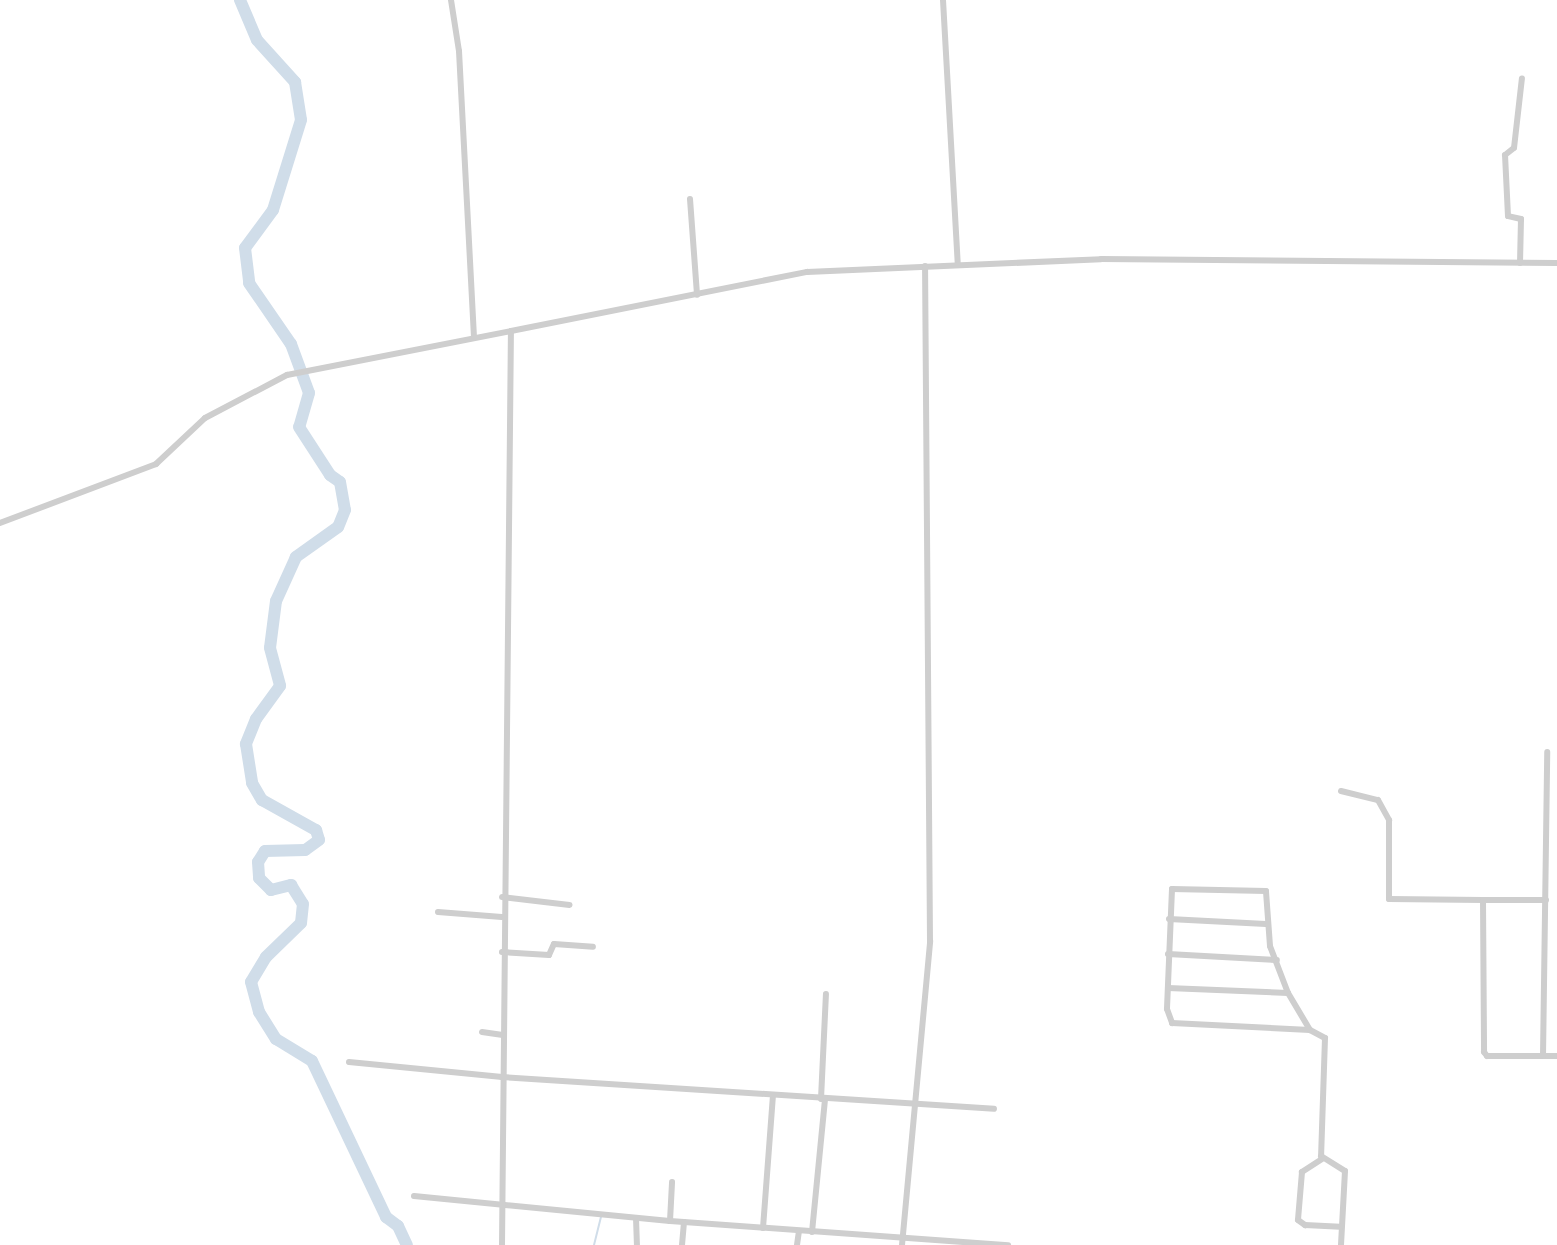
<!DOCTYPE html>
<html>
<head>
<meta charset="utf-8">
<style>
  body { margin:0 }
  #map { position:relative; width:1557px; height:1245px; overflow:hidden; background:#fff; font-family:Ubuntu,sans-serif }
  div>[style] { position:absolute }
  .stream>* { height:2px; margin:-1px; padding:0 1px; transform-origin:1px; border-radius:1px; background:#d0dde9 }
  .river>* { height:12px; margin:-6px; padding:0 6px; transform-origin:6px; border-radius:6px; background:#d0dde9 }
  .street>* { height:6px; margin:-3px; padding:0 3px; transform-origin:3px; border-radius:3px; background:#cecece }
  span { translate:-50% -50%; white-space:nowrap; text-align:center; line-height:1.15; -webkit-text-stroke:8px #fff; paint-order:stroke }
</style>
</head>
<body>
<div id="map">
  <div class="stream">
    <i style="left:594px;top:1245px;width:29px;rotate:-76deg"></i>
  </div>
  <div class="river">
    <i style="left:240px;top:0;width:43px;rotate:67deg"></i>
    <i style="left:257px;top:40px;width:57px;rotate:47.9deg"></i>
    <i style="left:295px;top:82px;width:38px;rotate:81deg"></i>
    <i style="left:301px;top:120px;width:94px;rotate:107.3deg"></i>
    <i style="left:273px;top:210px;width:47px;rotate:126.4deg"></i>
    <i style="left:245px;top:248px;width:35px;rotate:83deg"></i>
    <i style="left:249px;top:283px;width:74px;rotate:55.5deg"></i>
    <i style="left:291px;top:344px;width:52px;rotate:69.8deg"></i>
    <i style="left:309px;top:393px;width:35px;rotate:106deg"></i>
    <i style="left:299px;top:427px;width:57px;rotate:57.1deg"></i>
    <i style="left:330px;top:475px;width:12px;rotate:35deg"></i>
    <i style="left:340px;top:482px;width:28px;rotate:80deg"></i>
    <i style="left:345px;top:510px;width:18px;rotate:112deg"></i>
    <i style="left:338px;top:527px;width:52px;rotate:144.5deg"></i>
    <i style="left:296px;top:557px;width:48px;rotate:114.4deg"></i>
    <i style="left:276px;top:601px;width:47px;rotate:97.3deg"></i>
    <i style="left:270px;top:648px;width:39px;rotate:75deg"></i>
    <i style="left:280px;top:686px;width:41px;rotate:126deg"></i>
    <i style="left:256px;top:719px;width:27px;rotate:112deg"></i>
    <i style="left:246px;top:744px;width:39px;rotate:81deg"></i>
    <i style="left:252px;top:783px;width:20px;rotate:60deg"></i>
    <i style="left:262px;top:800px;width:62px;rotate:29.1deg"></i>
    <i style="left:316px;top:830px;width:10px;rotate:73deg"></i>
    <i style="left:319px;top:840px;width:17px;rotate:144deg"></i>
    <i style="left:305px;top:850px;width:40px;rotate:178.6deg"></i>
    <i style="left:265px;top:851px;width:13px;rotate:122deg"></i>
    <i style="left:258px;top:862px;width:16px;rotate:86deg"></i>
    <i style="left:259px;top:878px;width:17px;rotate:45deg"></i>
    <i style="left:271px;top:890px;width:21px;rotate:-14deg"></i>
    <i style="left:291px;top:885px;width:22px;rotate:58deg"></i>
    <i style="left:303px;top:904px;width:19px;rotate:96deg"></i>
    <i style="left:301px;top:923px;width:49px;rotate:135.8deg"></i>
    <i style="left:266px;top:957px;width:29px;rotate:121deg"></i>
    <i style="left:251px;top:982px;width:31px;rotate:75deg"></i>
    <i style="left:259px;top:1012px;width:32px;rotate:58deg"></i>
    <i style="left:276px;top:1039px;width:42px;rotate:31.4deg"></i>
    <i style="left:312px;top:1061px;width:173px;rotate:64.6deg"></i>
    <i style="left:386px;top:1217px;width:15px;rotate:37deg"></i>
    <i style="left:398px;top:1226px;width:21px;rotate:65deg"></i>
  </div>
  <div class="street">
    <i style="left:451px;top:0;width:52px;rotate:81.1deg"></i>
    <i style="left:459px;top:51px;width:286px;rotate:87deg"></i>
    <i style="left:943px;top:0;width:265px;rotate:86.8deg"></i>
    <i style="left:690px;top:199px;width:96px;rotate:85.8deg"></i>
    <i style="left:1520px;top:263px;width:44px;rotate:-88.7deg"></i>
    <i style="left:1521px;top:219px;width:13px;rotate:-167deg"></i>
    <i style="left:1508px;top:216px;width:61px;rotate:-92.8deg"></i>
    <i style="left:1505px;top:155px;width:11px;rotate:-38deg"></i>
    <i style="left:1514px;top:148px;width:70px;rotate:-83.5deg"></i>
    <i style="left:0;top:523px;width:167px;rotate:-20.7deg"></i>
    <i style="left:156px;top:464px;width:67px;rotate:-43.2deg"></i>
    <i style="left:205px;top:418px;width:93px;rotate:-27.7deg"></i>
    <i style="left:287px;top:375px;width:228px;rotate:-11.1deg"></i>
    <i style="left:1341px;top:791px;width:38px;rotate:14deg"></i>
    <i style="left:1378px;top:800px;width:23px;rotate:61deg"></i>
    <i style="left:1389px;top:820px;width:79px;rotate:90deg"></i>
    <i style="left:1389px;top:899px;width:94px;rotate:0.6deg"></i>
    <i style="left:502px;top:897px;width:68px;rotate:6.7deg"></i>
    <i style="left:1546px;top:900px;width:63px;rotate:180deg"></i>
    <i style="left:1483px;top:900px;width:152px;rotate:89.6deg"></i>
    <i style="left:1484px;top:1052px;width:5px;rotate:53deg"></i>
    <i style="left:1487px;top:1056px;width:70px"></i>
    <i style="left:438px;top:912px;width:64px;rotate:4.5deg"></i>
    <i style="left:1169px;top:919px;width:97px;rotate:3deg"></i>
    <i style="left:502px;top:952px;width:47px;rotate:3.7deg"></i>
    <i style="left:549px;top:955px;width:12px;rotate:-66deg"></i>
    <i style="left:554px;top:944px;width:39px;rotate:4deg"></i>
    <i style="left:1168px;top:954px;width:109px;rotate:3.2deg"></i>
    <i style="left:1168px;top:988px;width:120px;rotate:2.4deg"></i>
    <i style="left:1310px;top:1030px;width:43px;rotate:-120.7deg"></i>
    <i style="left:1288px;top:993px;width:50px;rotate:-111deg"></i>
    <i style="left:1270px;top:946px;width:55px;rotate:-94.2deg"></i>
    <i style="left:1266px;top:891px;width:94px;rotate:-178.8deg"></i>
    <i style="left:1172px;top:889px;width:120px;rotate:92.4deg"></i>
    <i style="left:1167px;top:1009px;width:15px;rotate:70deg"></i>
    <i style="left:1172px;top:1023px;width:138px;rotate:2.9deg"></i>
    <i style="left:1310px;top:1030px;width:17px;rotate:28deg"></i>
    <i style="left:1325px;top:1038px;width:118px;rotate:91.9deg"></i>
    <i style="left:1321px;top:1156px;width:28px;rotate:32deg"></i>
    <i style="left:1345px;top:1171px;width:74px;rotate:93.1deg"></i>
    <i style="left:482px;top:1032px;width:21px;rotate:8deg"></i>
    <i style="left:1543px;top:1056px;width:304px;rotate:-89.2deg"></i>
    <i style="left:349px;top:1062px;width:154px;rotate:5.6deg"></i>
    <i style="left:502px;top:1077px;width:493px;rotate:3.7deg"></i>
    <i style="left:821px;top:1099px;width:105px;rotate:-87.3deg"></i>
    <i style="left:1322px;top:1159px;width:24px;rotate:147deg"></i>
    <i style="left:1302px;top:1172px;width:48px;rotate:94.8deg"></i>
    <i style="left:1298px;top:1220px;width:9px;rotate:36deg"></i>
    <i style="left:1305px;top:1225px;width:35px;rotate:3deg"></i>
    <i style="left:414px;top:1196px;width:257px;rotate:5.6deg"></i>
    <i style="left:670px;top:1221px;width:339px;rotate:4.1deg"></i>
    <i style="left:636px;top:1218px;width:27px;rotate:88deg"></i>
    <i style="left:670px;top:1221px;width:39px;rotate:-87deg"></i>
    <i style="left:763px;top:1228px;width:132px;rotate:-85.7deg"></i>
    <i style="left:812px;top:1232px;width:134px;rotate:-84.4deg"></i>
    <i style="left:502px;top:1245px;width:914px;rotate:-89.44deg"></i>
    <i style="left:511px;top:331px;width:302px;rotate:-11.3deg"></i>
    <i style="left:807px;top:272px;width:294px;rotate:-2.5deg"></i>
    <i style="left:1101px;top:259px;width:456px;rotate:0.5deg"></i>
    <i style="left:682px;top:1245px;width:23px;rotate:-85deg"></i>
    <i style="left:797px;top:1245px;width:14px;rotate:-82deg"></i>
    <i style="left:902px;top:1245px;width:305px;rotate:-84.7deg"></i>
    <i style="left:930px;top:941px;width:675px;rotate:-90.42deg"></i>
  </div>
</div>
</body>
</html>
